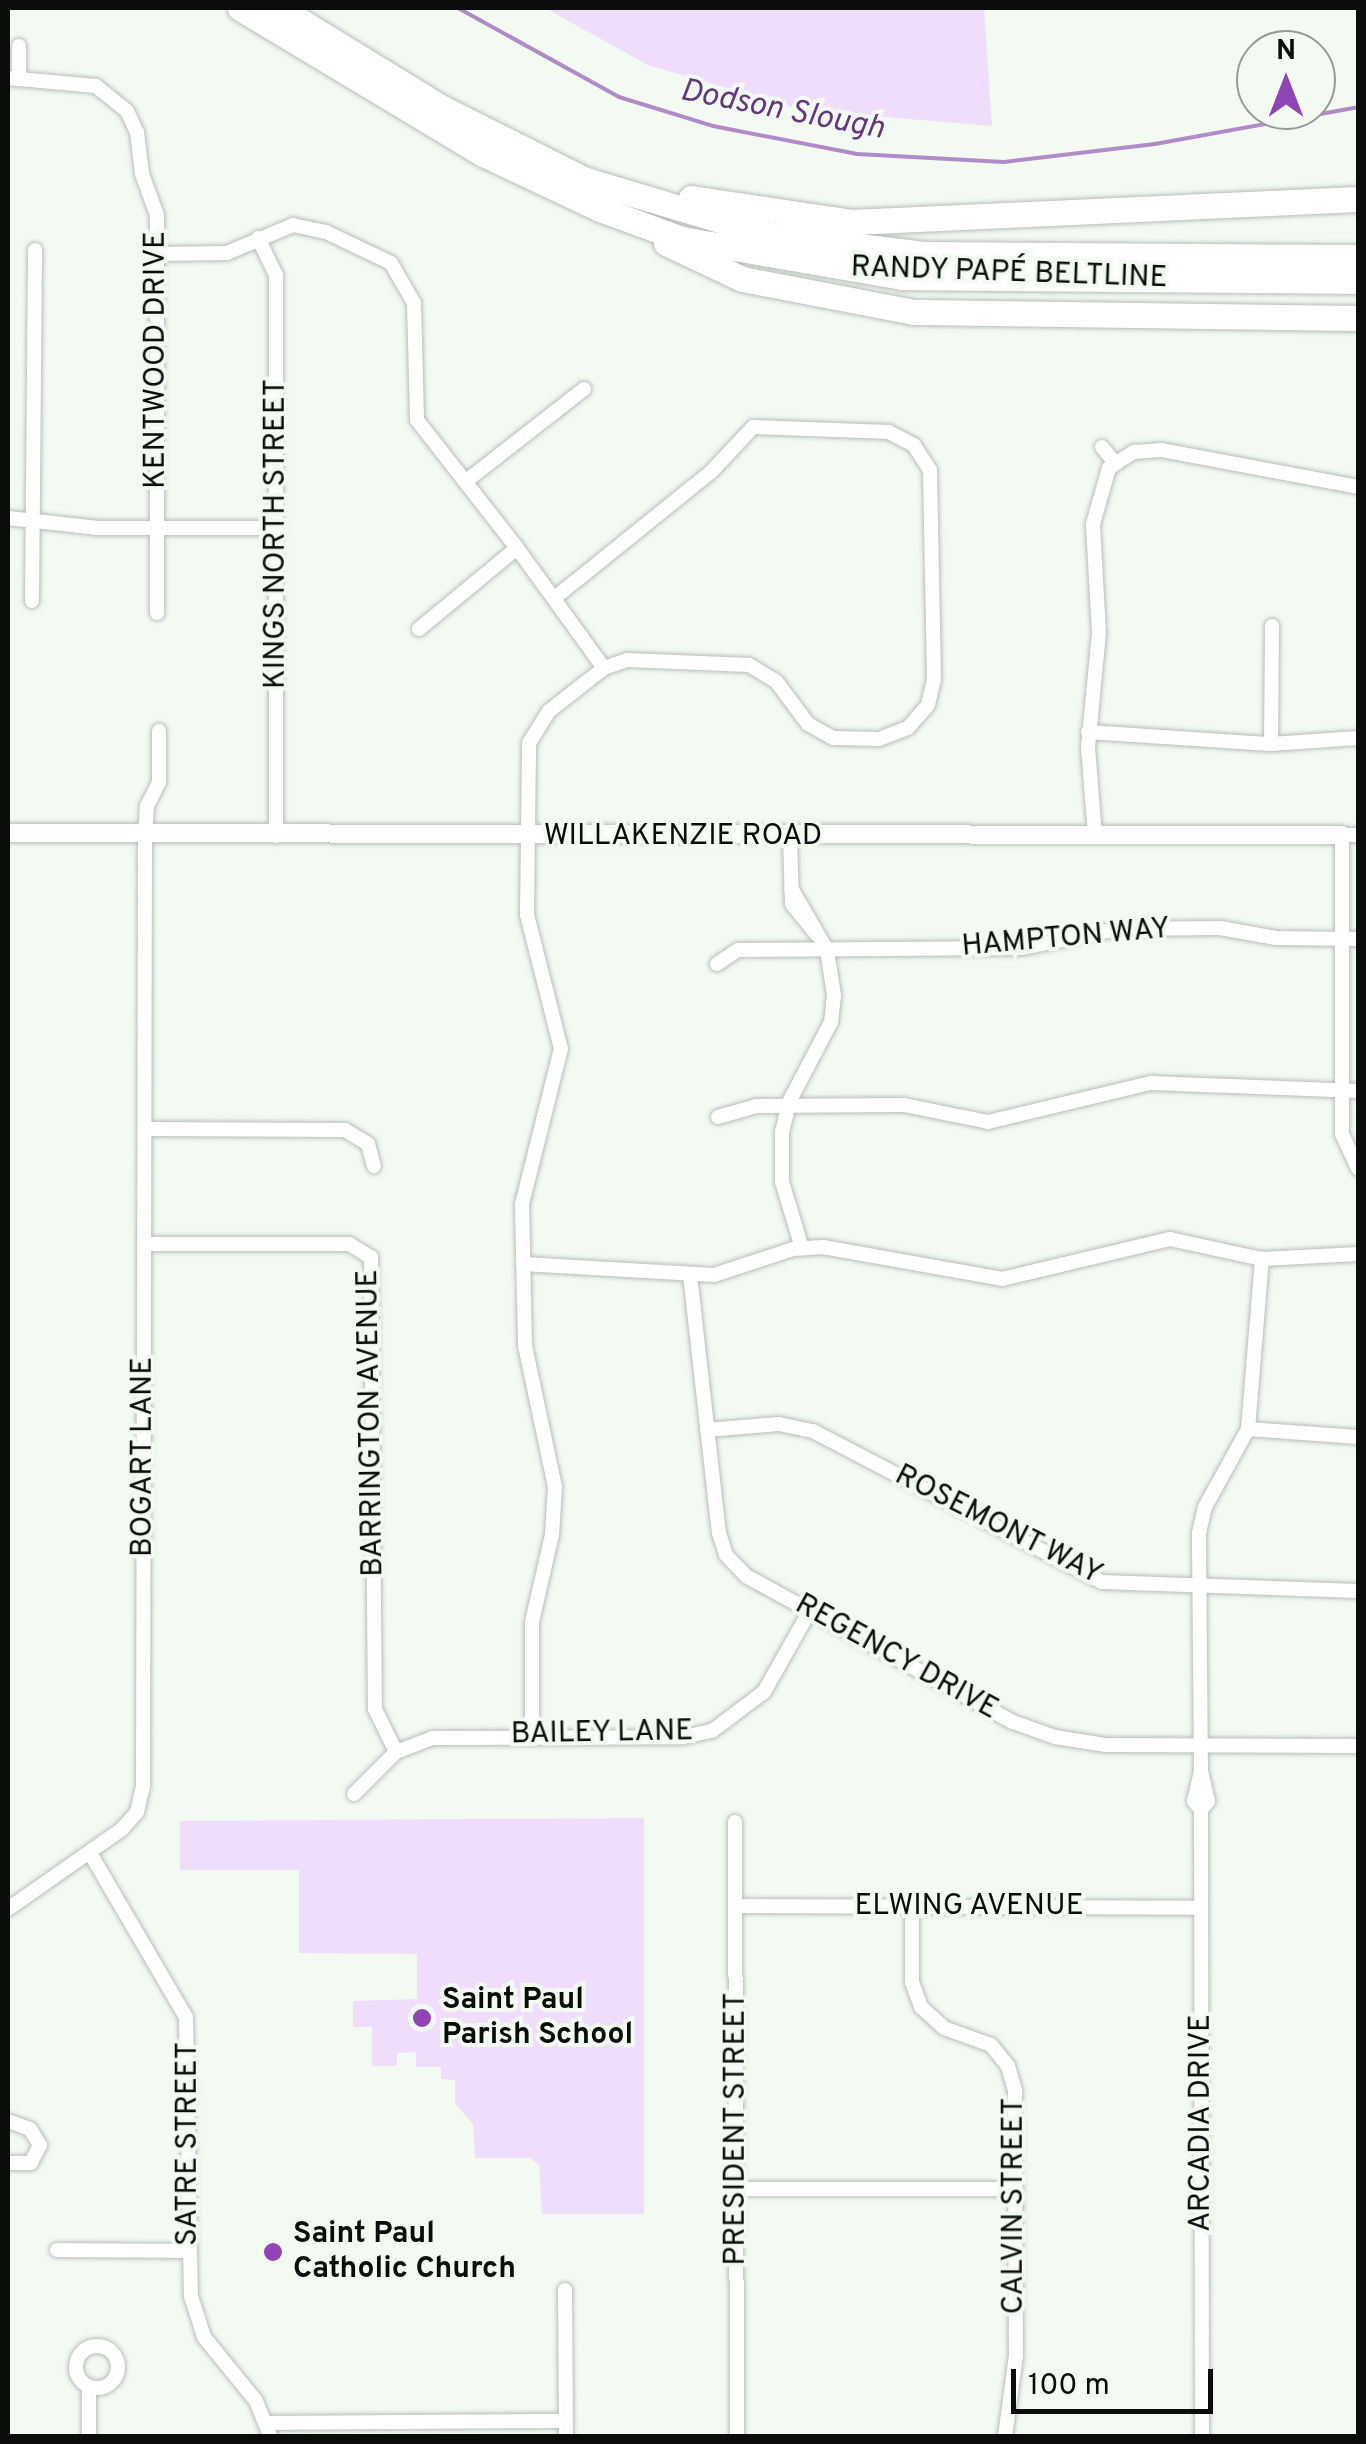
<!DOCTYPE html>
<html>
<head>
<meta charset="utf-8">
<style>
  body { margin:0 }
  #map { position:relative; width:1366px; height:2444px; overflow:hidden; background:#f2faf2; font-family:Overpass,sans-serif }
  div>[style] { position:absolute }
  .green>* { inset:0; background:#efddfb }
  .stream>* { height:4px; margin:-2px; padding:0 2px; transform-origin:2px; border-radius:2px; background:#b18ac9 }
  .roads { filter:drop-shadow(0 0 2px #b7beb7) drop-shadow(0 0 2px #b7beb7) }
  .minor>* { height:14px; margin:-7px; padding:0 7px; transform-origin:7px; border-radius:7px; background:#fff }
  .minor>.ring { margin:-7px; padding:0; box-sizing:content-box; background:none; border:14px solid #fff; border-radius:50% }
  .tertiary>* { height:18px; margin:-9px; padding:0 9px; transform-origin:9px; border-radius:9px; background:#fff }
  .motorway>* { height:25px; margin:-12.5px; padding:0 12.5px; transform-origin:12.5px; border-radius:12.5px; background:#fff }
  .dots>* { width:28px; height:28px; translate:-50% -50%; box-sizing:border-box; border:5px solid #f2faf2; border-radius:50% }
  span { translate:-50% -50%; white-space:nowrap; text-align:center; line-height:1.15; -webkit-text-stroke:8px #f2faf2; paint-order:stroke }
  .street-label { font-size:30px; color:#0a0d0a }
  .poi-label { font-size:30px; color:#0a0d0a; font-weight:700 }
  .left { translate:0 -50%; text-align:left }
  .water-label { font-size:32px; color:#663581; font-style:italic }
  .frame { position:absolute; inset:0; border:10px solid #0a0d0a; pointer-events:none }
  .north { position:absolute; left:1236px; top:30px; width:100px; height:100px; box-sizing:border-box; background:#f2faf2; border:2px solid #959b95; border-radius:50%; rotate:0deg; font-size:28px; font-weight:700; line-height:40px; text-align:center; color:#0a0d0a }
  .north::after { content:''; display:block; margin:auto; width:35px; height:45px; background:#9045b7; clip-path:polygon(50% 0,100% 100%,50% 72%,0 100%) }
  .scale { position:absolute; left:1011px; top:2369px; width:202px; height:45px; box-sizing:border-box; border:5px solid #0a0d0a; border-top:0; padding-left:12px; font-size:30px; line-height:35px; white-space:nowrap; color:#0a0d0a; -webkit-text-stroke:8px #f2faf2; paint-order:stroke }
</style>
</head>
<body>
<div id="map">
  <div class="green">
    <i style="clip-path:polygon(545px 8px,984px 8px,992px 126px,802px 110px,648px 65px)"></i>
    <i style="clip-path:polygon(644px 1818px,644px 2214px,542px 2214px,539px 2165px,530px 2158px,475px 2158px,473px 2124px,455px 2103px,455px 2080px,441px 2079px,441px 2067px,416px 2067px,416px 2052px,397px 2053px,397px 2066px,372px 2066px,372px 2027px,353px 2027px,353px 2001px,417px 1999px,417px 1954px,299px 1953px,299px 1870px,180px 1870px,180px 1821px)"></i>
  </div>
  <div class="stream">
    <i style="left:458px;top:8px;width:184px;rotate:28.9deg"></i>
    <i style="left:619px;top:97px;width:98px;rotate:17.1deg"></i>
    <i style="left:713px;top:126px;width:147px;rotate:11deg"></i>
    <i style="left:857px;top:154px;width:147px;rotate:3.1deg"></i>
    <i style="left:1004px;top:162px;width:152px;rotate:-6.8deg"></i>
    <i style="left:1155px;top:144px;width:206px;rotate:-10.3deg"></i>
  </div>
  <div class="roads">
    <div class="minor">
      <i style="left:19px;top:46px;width:32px;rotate:90deg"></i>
      <i style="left:8px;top:78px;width:88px;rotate:5.2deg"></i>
      <i style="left:96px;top:86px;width:40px;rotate:39deg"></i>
      <i style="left:127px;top:111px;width:23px;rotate:65deg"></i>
      <i style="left:137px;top:132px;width:42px;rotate:83.2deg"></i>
      <i style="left:142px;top:174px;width:44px;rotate:69.9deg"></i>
      <i style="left:157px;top:215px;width:398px;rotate:90deg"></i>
      <i style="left:258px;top:238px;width:41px;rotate:64.1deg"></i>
      <i style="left:276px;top:275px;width:561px;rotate:90deg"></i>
      <i style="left:158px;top:254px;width:69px;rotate:-0.8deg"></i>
      <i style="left:227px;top:253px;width:72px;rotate:-23deg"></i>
      <i style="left:293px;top:225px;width:34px;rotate:12deg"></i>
      <i style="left:326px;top:232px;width:72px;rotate:25.5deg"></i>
      <i style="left:391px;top:263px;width:46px;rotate:60.1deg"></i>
      <i style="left:414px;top:303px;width:117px;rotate:88.5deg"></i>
      <i style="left:417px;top:420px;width:162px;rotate:52deg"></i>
      <i style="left:1102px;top:447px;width:19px;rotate:51deg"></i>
      <i style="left:465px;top:482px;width:151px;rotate:-38deg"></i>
      <i style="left:8px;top:518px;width:91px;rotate:6.3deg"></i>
      <i style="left:98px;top:528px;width:179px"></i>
      <i style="left:32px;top:601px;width:351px;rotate:-89.5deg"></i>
      <i style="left:419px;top:629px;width:127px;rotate:-39.6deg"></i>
      <i style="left:517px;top:548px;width:148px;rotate:54.1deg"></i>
      <i style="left:1088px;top:732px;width:183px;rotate:3.8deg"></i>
      <i style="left:1271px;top:744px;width:87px;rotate:-3.9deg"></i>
      <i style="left:1271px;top:744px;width:118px;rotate:-89.5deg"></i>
      <i style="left:1358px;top:835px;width:16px;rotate:180deg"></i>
      <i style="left:1342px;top:835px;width:299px;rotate:90deg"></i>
      <i style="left:1342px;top:1134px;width:38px;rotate:65deg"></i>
      <i style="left:1095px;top:836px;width:89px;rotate:-94.5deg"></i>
      <i style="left:1088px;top:747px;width:115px;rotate:-84.5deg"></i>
      <i style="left:1099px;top:633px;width:109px;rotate:-93.2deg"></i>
      <i style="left:1093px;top:524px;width:58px;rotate:-74.1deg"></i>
      <i style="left:1109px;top:468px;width:30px;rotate:-33deg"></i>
      <i style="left:1134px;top:452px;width:27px;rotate:-4deg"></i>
      <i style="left:1161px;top:450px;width:200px;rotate:10.6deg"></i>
      <i style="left:790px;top:837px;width:67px;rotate:88.3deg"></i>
      <i style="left:792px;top:904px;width:40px;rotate:51deg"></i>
      <i style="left:791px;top:888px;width:72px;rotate:59.9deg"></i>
      <i style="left:827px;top:950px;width:46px;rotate:81.2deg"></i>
      <i style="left:834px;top:995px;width:27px;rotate:96deg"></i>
      <i style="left:831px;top:1022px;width:88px;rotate:117.7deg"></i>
      <i style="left:790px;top:1100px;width:32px;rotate:104deg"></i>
      <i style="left:782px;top:1131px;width:51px;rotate:90deg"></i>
      <i style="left:782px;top:1182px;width:69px;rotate:73.1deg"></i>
      <i style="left:717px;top:964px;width:25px;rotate:-34deg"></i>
      <i style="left:738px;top:950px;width:284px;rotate:-0.4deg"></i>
      <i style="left:1022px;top:948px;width:98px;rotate:-11.2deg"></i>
      <i style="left:1118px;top:929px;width:102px;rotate:-0.6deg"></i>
      <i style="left:1220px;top:928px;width:57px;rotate:10.1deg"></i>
      <i style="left:1276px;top:938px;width:82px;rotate:0.7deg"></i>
      <i style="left:718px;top:1117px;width:40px;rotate:-16deg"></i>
      <i style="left:756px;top:1106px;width:148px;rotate:-0.4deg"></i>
      <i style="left:904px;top:1105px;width:86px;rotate:11.4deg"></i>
      <i style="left:988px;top:1122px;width:168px;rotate:-13.5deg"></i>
      <i style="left:1151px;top:1083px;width:207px;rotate:2.2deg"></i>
      <i style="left:145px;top:1129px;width:200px;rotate:0.3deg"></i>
      <i style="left:345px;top:1130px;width:27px;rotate:31deg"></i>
      <i style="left:368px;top:1144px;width:23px;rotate:75deg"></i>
      <i style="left:147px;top:1244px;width:202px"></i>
      <i style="left:349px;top:1244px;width:26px;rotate:31deg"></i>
      <i style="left:371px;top:1257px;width:452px;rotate:89.5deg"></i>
      <i style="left:375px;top:1709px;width:48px;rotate:64deg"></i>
      <i style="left:523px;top:1264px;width:191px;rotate:3.3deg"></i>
      <i style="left:714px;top:1275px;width:83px;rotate:-18.2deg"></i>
      <i style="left:793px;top:1249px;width:30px;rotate:-4deg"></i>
      <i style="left:823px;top:1247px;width:182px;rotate:10.1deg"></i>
      <i style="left:1002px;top:1279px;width:173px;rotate:-13.4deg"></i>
      <i style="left:1170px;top:1239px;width:94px;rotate:12.3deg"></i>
      <i style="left:1262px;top:1259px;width:96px;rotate:-3deg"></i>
      <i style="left:690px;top:1275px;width:260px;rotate:83.6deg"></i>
      <i style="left:719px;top:1533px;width:23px;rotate:72deg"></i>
      <i style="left:726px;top:1555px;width:29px;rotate:46deg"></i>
      <i style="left:746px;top:1576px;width:304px;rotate:28.7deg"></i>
      <i style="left:1013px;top:1722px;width:45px;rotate:19.7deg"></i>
      <i style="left:1055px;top:1737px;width:52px;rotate:8.9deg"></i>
      <i style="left:1106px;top:1745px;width:252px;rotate:0.2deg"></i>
      <i style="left:1248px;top:1429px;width:110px;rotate:4.2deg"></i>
      <i style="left:707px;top:1430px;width:72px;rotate:-4.8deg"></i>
      <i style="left:779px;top:1424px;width:35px;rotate:12deg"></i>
      <i style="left:813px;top:1431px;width:326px;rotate:27.6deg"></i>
      <i style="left:1102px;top:1582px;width:256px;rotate:2deg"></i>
      <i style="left:532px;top:1737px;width:115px;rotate:-90deg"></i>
      <i style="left:532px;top:1622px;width:89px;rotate:-77.1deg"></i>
      <i style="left:552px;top:1535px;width:48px;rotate:-86.4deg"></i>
      <i style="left:555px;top:1487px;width:144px;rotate:-102deg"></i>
      <i style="left:525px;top:1346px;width:142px;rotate:-91.2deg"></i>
      <i style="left:522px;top:1204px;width:160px;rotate:-75.9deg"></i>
      <i style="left:561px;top:1049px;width:138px;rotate:-104.2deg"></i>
      <i style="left:527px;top:915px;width:172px;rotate:-89.3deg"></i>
      <i style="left:529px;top:743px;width:38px;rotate:-58deg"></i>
      <i style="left:549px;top:711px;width:70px;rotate:-38deg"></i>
      <i style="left:604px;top:668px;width:24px;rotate:-19deg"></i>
      <i style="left:627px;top:660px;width:122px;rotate:2.3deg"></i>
      <i style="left:749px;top:665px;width:31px;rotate:31deg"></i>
      <i style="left:776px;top:681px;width:54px;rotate:53.3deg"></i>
      <i style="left:808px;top:724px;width:29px;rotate:29deg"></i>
      <i style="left:833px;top:738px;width:46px;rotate:1.2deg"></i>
      <i style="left:879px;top:739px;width:31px;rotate:-21deg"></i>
      <i style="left:908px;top:728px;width:30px;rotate:-49deg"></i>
      <i style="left:928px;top:705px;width:27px;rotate:-77deg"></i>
      <i style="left:934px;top:679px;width:209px;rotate:-91.1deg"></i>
      <i style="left:930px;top:470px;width:30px;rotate:-123deg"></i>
      <i style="left:914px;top:445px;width:28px;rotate:-153deg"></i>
      <i style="left:889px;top:432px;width:136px;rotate:-177.9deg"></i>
      <i style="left:753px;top:427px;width:60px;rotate:133deg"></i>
      <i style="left:712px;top:471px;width:201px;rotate:141.1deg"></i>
      <i style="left:1201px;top:1771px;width:31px;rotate:103deg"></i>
      <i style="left:1194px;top:1801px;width:11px;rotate:52deg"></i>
      <i style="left:354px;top:1794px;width:59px;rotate:-45deg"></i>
      <i style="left:396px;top:1752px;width:40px;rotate:-21deg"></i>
      <i style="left:433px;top:1738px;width:250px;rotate:-0.2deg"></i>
      <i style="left:683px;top:1737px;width:30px;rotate:-12deg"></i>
      <i style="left:712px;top:1731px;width:65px;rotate:-36.9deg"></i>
      <i style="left:764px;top:1692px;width:92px;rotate:-60.6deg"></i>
      <i style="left:735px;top:1822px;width:614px;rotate:89.81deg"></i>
      <i style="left:90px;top:1853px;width:190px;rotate:59.7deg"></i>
      <i style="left:186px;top:2017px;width:279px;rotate:89deg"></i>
      <i style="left:191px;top:2296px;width:43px;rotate:72.4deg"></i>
      <i style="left:204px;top:2337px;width:82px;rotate:50.9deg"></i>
      <i style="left:256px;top:2401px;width:38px;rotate:68deg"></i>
      <i style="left:737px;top:1906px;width:464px;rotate:0.2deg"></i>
      <i style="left:912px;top:1906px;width:76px;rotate:90deg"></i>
      <i style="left:912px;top:1982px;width:27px;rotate:70deg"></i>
      <i style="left:921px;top:2007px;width:31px;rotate:42deg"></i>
      <i style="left:944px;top:2028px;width:50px;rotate:19.9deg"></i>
      <i style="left:991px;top:2045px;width:27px;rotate:51deg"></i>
      <i style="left:1008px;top:2066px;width:26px;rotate:74deg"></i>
      <i style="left:1015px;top:2091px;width:264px;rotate:89.8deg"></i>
      <i style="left:1016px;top:2355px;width:82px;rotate:97.7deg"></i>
      <i style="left:8px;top:1909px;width:138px;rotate:-35deg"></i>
      <i style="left:121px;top:1830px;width:24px;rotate:-48deg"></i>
      <i style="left:137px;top:1812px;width:27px;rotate:-77deg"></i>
      <i style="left:143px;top:1786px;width:952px;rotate:-89.88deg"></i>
      <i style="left:145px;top:834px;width:28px;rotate:-86deg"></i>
      <i style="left:147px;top:806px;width:27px;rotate:-63deg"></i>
      <i style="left:159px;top:782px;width:51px;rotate:-90deg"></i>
      <i style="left:8px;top:2121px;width:23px;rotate:20deg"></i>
      <i style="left:30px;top:2129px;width:19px;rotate:58deg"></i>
      <i style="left:40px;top:2145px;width:20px;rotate:117deg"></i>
      <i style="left:31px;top:2163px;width:23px;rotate:180deg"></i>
      <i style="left:738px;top:2189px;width:277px"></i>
      <i style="left:57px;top:2250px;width:133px;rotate:0.4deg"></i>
      <i style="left:565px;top:2290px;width:146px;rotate:89.6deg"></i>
      <i class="ring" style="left:76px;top:2346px;width:28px;height:28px"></i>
      <i style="left:89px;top:2387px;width:49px;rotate:90deg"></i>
      <i style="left:268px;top:2423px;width:298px;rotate:-0.4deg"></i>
      <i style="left:1202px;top:2436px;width:626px;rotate:-90.09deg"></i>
      <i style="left:1201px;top:1810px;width:11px;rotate:-52deg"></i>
      <i style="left:1208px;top:1801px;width:31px;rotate:-103deg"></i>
      <i style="left:1201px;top:1771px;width:238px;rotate:-90.5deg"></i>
      <i style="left:1199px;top:1533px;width:27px;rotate:-77deg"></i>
      <i style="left:1205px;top:1507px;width:89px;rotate:-61.1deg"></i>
      <i style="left:1248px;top:1429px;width:171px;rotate:-85.3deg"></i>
    </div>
    <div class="tertiary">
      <i style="left:8px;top:833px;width:1334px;rotate:0.09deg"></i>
    </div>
    <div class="motorway">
      <i style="left:240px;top:8px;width:283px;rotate:31deg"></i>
      <i style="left:483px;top:154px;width:129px;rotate:25.2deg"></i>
      <i style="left:600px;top:209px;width:87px;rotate:20.1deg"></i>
      <i style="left:682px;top:239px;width:222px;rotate:9.8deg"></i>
      <i style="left:901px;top:277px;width:457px;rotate:0.5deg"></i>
      <i style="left:279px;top:8px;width:191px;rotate:31.5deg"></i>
      <i style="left:442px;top:108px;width:161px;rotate:26.6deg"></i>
      <i style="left:586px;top:180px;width:191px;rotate:16.7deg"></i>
      <i style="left:769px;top:235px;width:156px;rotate:7deg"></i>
      <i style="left:924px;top:254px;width:434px;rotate:0.4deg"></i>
      <i style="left:691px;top:198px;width:162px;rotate:8.5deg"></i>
      <i style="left:851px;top:222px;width:508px;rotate:-2.6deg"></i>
      <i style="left:666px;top:243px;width:84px;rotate:25.3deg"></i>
      <i style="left:742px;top:279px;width:175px;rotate:10.9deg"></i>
      <i style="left:914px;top:312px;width:444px;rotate:0.8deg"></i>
    </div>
  </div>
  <div class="dots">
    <i style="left:422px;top:2018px;background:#9045b7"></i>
    <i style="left:273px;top:2252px;background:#9045b7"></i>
  </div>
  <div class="street-label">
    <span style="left:1009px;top:274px;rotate:2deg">RANDY PAPÉ BELTLINE</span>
    <span style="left:157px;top:360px;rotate:-90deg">KENTWOOD DRIVE</span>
    <span style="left:277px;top:534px;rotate:-90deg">KINGS NORTH STREET</span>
    <span style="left:683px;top:837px">WILLAKENZIE ROAD</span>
    <span style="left:1066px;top:939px;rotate:-5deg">HAMPTON WAY</span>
    <span style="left:372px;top:1423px;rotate:-91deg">BARRINGTON AVENUE</span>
    <span style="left:144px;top:1457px;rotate:-90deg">BOGART LANE</span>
    <span style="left:998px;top:1526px;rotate:27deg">ROSEMONT WAY</span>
    <span style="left:896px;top:1658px;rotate:29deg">REGENCY DRIVE</span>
    <span style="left:602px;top:1734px;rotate:-1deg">BAILEY LANE</span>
    <span style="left:969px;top:1907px">ELWING AVENUE</span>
    <span style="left:1202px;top:2123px;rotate:-90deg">ARCADIA DRIVE</span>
    <span style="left:737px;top:2129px;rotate:-90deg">PRESIDENT STREET</span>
    <span style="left:189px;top:2144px;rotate:-90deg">SATRE STREET</span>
    <span style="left:1015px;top:2206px;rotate:-90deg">CALVIN STREET</span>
  </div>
  <div class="poi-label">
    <span class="left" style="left:442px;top:2018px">Saint Paul<br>Parish School</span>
    <span class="left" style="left:293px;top:2252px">Saint Paul<br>Catholic Church</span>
  </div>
  <div class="water-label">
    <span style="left:782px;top:111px;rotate:11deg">Dodson Slough</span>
  </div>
  <div class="frame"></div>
  <div class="north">N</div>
  <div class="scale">100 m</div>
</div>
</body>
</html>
